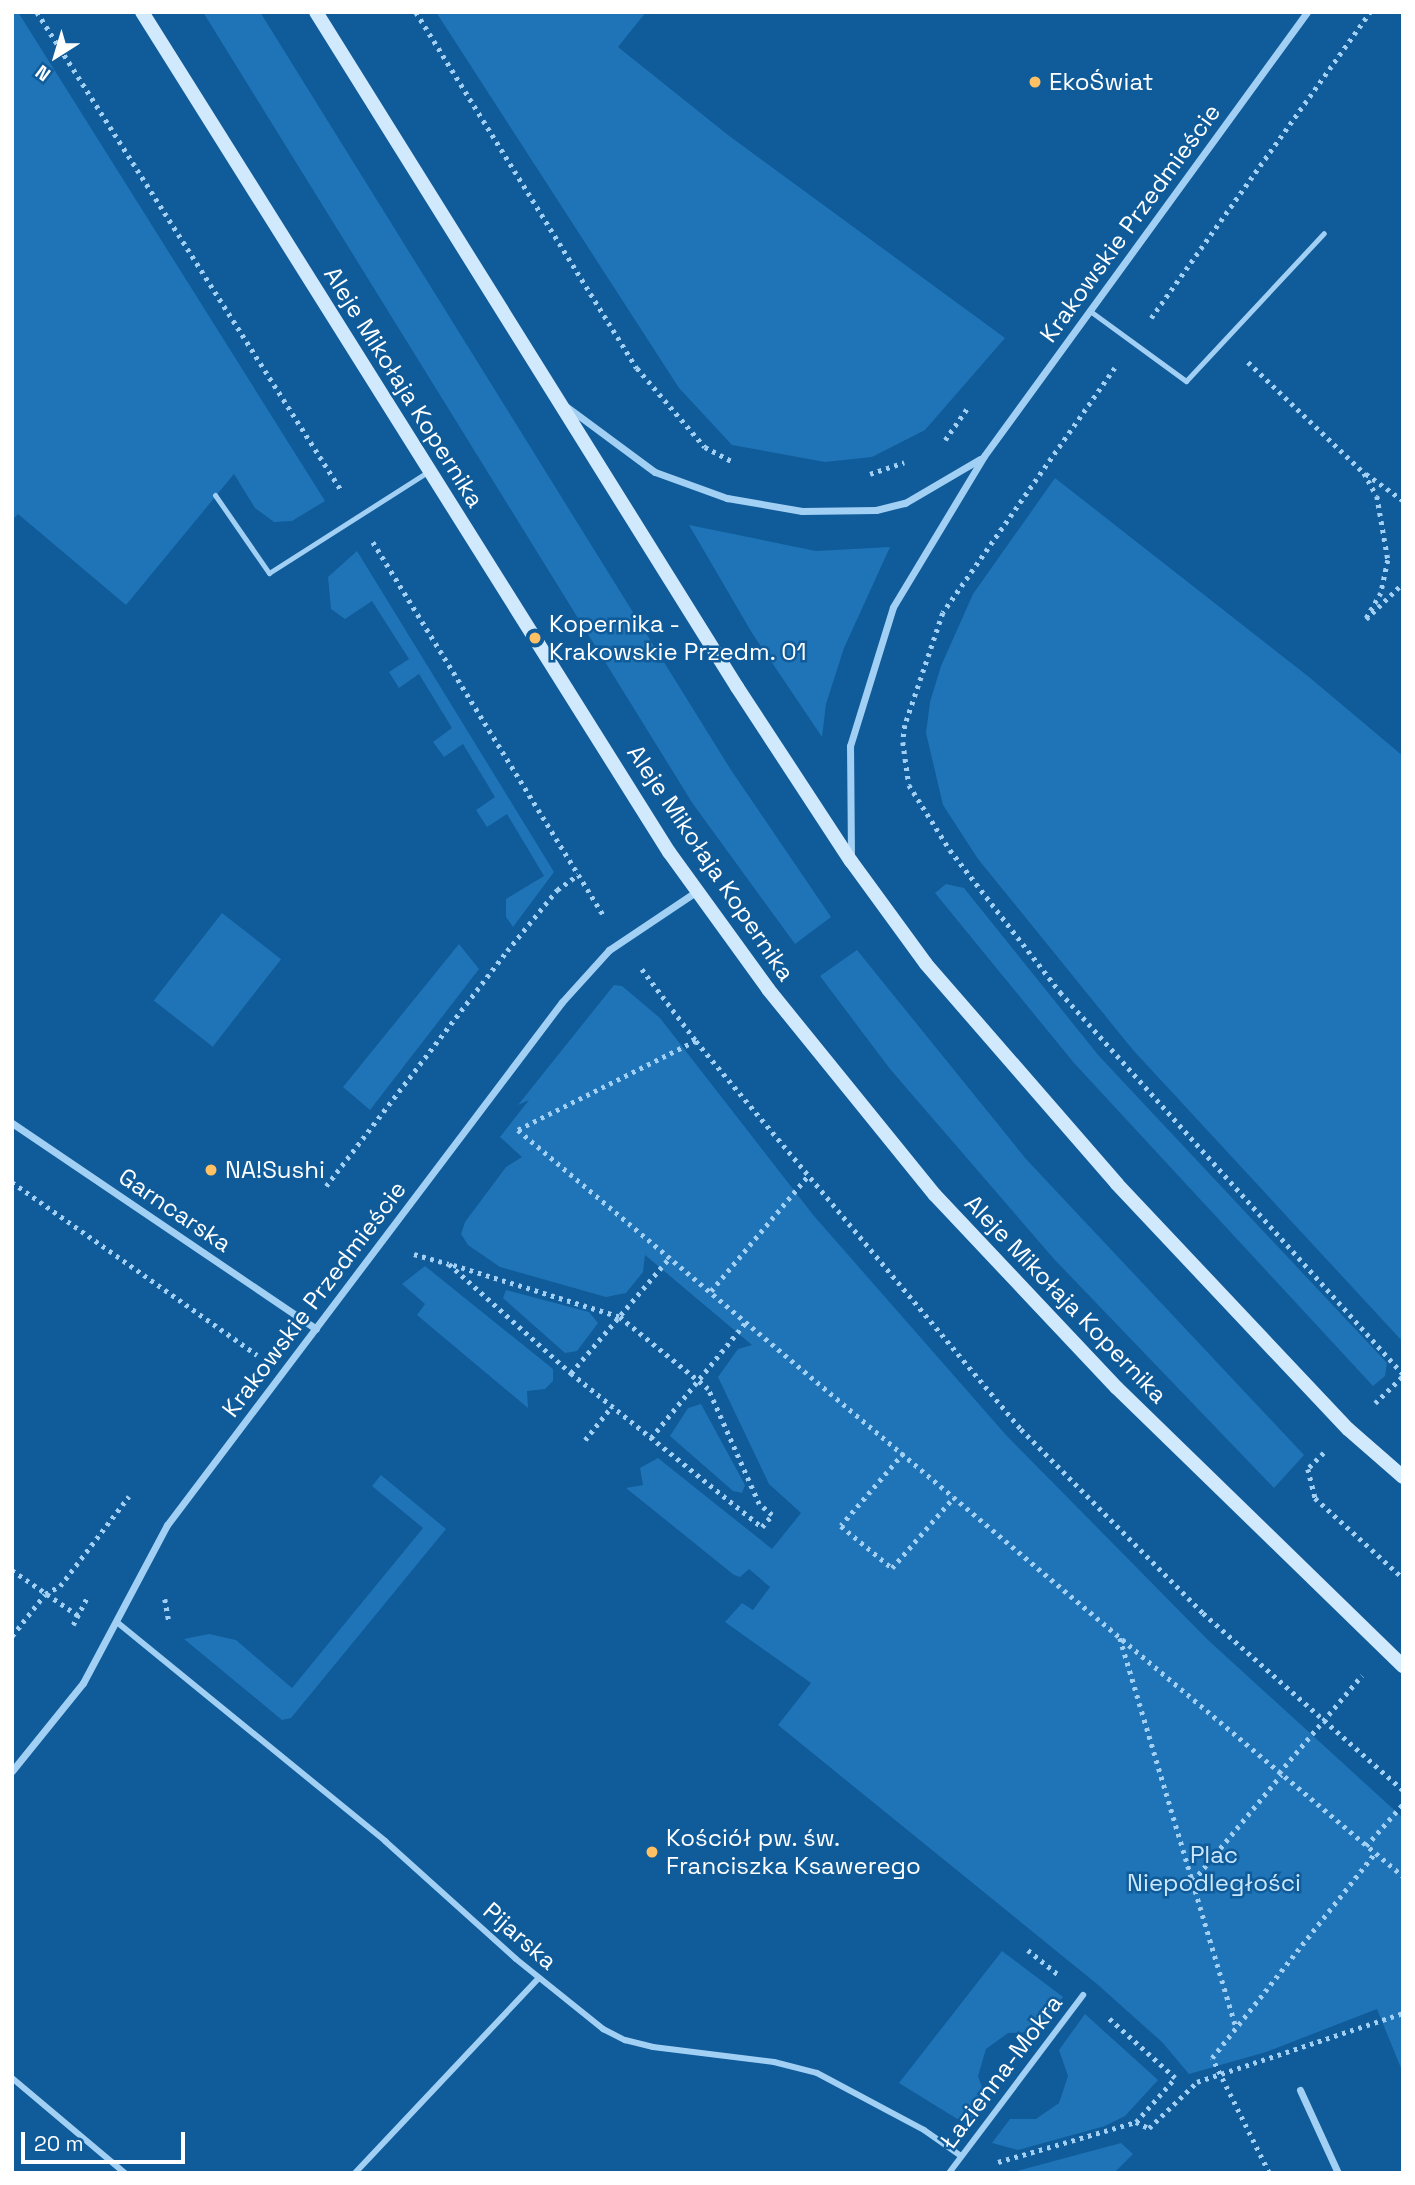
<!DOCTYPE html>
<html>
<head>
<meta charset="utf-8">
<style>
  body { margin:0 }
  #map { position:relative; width:1415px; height:2185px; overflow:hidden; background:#105b99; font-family:"Space Grotesk",sans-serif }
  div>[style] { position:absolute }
  .green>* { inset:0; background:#1e74b6; transform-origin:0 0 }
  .path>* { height:4.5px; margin-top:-2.25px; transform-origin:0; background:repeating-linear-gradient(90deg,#a1d0f4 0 3.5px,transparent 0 8.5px) }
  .service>* { height:5px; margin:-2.5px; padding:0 2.5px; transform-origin:2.5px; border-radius:2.5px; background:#a1d0f4 }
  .pedestrian>* { height:6px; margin:-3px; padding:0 3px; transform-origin:3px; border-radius:3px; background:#a1d0f4 }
  .minor>* { height:7px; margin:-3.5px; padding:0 3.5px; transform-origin:3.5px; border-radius:3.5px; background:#a1d0f4 }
  .secondary>* { height:14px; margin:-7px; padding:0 7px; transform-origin:7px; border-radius:7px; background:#d1e9fd }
  .dots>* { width:19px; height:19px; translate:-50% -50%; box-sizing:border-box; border:4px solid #105b99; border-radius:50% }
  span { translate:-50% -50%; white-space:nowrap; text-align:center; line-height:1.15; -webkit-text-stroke:5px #105b99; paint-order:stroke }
  .poi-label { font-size:24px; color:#fff }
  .left { translate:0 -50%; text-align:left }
  .street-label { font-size:24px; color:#fff }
  .park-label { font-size:24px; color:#c9e7fe }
  .frame { position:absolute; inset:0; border:14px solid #fff; pointer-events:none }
  .north { position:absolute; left:21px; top:21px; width:70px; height:70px; -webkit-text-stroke:5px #105b99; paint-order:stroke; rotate:217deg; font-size:19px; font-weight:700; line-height:28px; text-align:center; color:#fff }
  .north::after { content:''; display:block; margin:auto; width:24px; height:32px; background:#fff; clip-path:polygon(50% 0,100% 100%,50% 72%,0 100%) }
  .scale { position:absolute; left:21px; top:2132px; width:164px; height:32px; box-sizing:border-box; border:4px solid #fff; border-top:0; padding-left:9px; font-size:21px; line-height:24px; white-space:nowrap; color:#fff; -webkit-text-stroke:5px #105b99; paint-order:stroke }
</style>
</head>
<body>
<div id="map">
  <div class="green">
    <i style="clip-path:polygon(12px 12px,18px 12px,325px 501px,292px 521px,274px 522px,255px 508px,234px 474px,126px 605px,18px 514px,12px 520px)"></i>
    <i style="clip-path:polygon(203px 12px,260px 12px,731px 770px,831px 917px,795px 944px,693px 804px)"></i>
    <i style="clip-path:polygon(436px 12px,646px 12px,618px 47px,728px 135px,1005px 338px,925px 430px,872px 457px,825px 462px,732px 445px,679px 388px)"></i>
    <i style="clip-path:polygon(1055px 478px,1309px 677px,1403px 756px,1403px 1342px,1133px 1050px,978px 859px,943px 805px,926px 733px,930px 702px,941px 666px,973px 594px)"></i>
    <i style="clip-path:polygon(689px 525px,816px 551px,890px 547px,844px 648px,826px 704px,822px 737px,752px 633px)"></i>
    <i style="clip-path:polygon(357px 551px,554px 872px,513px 927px,506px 917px,506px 899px,544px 876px,507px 814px,487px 827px,476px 810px,495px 797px,463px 744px,444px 757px,433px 742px,452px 728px,419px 674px,399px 688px,389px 672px,409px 659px,372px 601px,345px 619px,331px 609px,328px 577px)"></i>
    <i style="clip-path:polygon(946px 884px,964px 888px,1099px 1056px,1387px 1363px,1385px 1376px,1373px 1386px,1074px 1063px,935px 893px)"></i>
    <i style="left:222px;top:913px;width:75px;height:111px;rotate:38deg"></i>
    <i style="clip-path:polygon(459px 944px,479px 969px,370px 1110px,343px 1087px)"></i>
    <i style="clip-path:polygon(857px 950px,1026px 1159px,1304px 1455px,1274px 1488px,1054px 1259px,890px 1069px,820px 976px)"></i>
    <i style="clip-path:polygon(614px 985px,622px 986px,660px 1018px,814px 1216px,1006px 1435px,1208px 1640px,1403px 1818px,1403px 2073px,1377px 2009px,1266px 2052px,1189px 2074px,1162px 2042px,1097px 1984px,778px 1725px,811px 1683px,725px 1622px,742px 1603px,753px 1610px,770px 1587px,749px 1569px,740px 1577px,734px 1575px,626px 1488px,643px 1485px,640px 1468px,658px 1458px,772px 1549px,801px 1513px,769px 1484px,718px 1377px,738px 1349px,752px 1345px,645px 1255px,643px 1272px,626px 1293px,606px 1297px,500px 1267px,468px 1245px,461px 1234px,465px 1222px,506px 1167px,522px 1157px,500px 1137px,529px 1100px,518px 1105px)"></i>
    <i style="clip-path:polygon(425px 1266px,553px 1369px,553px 1381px,545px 1389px,527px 1391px,528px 1408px,417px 1315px,425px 1304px,402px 1284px)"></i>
    <i style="clip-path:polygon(506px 1290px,589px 1312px,598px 1323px,577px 1351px,565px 1353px,503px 1298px)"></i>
    <i style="clip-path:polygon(701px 1404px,745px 1485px,742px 1493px,733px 1491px,670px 1436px,688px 1408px)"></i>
    <i style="clip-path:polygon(381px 1475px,446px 1529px,291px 1718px,282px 1720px,184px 1639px,209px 1634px,236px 1640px,292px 1688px,423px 1528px,372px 1486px)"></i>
    <i style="clip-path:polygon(1002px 1951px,1063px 1997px,1037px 2032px,1008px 2033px,986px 2049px,978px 2076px,987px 2102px,967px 2125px,899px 2083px)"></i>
    <i style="clip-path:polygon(1085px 2014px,1158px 2080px,1125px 2116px,1105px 2126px,1018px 2150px,992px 2143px,1010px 2119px,1036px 2119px,1059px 2103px,1068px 2076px,1059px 2050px)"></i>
    <i style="clip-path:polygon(1121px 2143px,1133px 2154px,1114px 2173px,1009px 2173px)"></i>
  </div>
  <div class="path">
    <i style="left:37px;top:12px;width:566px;rotate:57.54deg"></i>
    <i style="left:416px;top:12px;width:419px;rotate:58.2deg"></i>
    <i style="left:637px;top:368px;width:104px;rotate:49.3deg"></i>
    <i style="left:705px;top:447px;width:30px;rotate:28deg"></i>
    <i style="left:1151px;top:318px;width:376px;rotate:-54.4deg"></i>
    <i style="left:1248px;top:362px;width:161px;rotate:43.7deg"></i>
    <i style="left:1115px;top:368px;width:299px;rotate:125.1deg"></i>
    <i style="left:943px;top:613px;width:118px;rotate:108.7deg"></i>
    <i style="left:905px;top:725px;width:17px;rotate:97deg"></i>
    <i style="left:903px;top:742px;width:43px;rotate:82.1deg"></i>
    <i style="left:909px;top:785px;width:77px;rotate:57.8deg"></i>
    <i style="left:950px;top:850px;width:180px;rotate:52.2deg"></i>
    <i style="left:1060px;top:992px;width:513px;rotate:48.08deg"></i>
    <i style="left:945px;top:440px;width:39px;rotate:-55deg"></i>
    <i style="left:870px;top:474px;width:36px;rotate:-19deg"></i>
    <i style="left:1403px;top:501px;width:48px;rotate:-144.3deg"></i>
    <i style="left:1364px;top:473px;width:26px;rotate:61deg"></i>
    <i style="left:1377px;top:496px;width:65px;rotate:80.2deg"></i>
    <i style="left:1388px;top:560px;width:34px;rotate:102deg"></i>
    <i style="left:1381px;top:593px;width:30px;rotate:120deg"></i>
    <i style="left:1366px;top:619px;width:52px;rotate:-44.2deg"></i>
    <i style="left:373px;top:542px;width:440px;rotate:58.3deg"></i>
    <i style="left:642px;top:969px;width:90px;rotate:53.1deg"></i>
    <i style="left:696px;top:1041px;width:506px;rotate:50.05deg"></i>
    <i style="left:1021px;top:1429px;width:259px;rotate:45.3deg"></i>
    <i style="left:1203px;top:1613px;width:267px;rotate:41.5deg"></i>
    <i style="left:696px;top:1041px;width:199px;rotate:153.4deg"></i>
    <i style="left:518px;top:1130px;width:1157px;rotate:40.13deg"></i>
    <i style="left:12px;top:1182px;width:300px;rotate:35.2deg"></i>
    <i style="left:326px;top:1186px;width:297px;rotate:-52.4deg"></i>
    <i style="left:507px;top:951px;width:79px;rotate:-50.7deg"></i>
    <i style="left:557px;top:890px;width:26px;rotate:-36deg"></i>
    <i style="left:414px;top:1254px;width:36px;rotate:16deg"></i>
    <i style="left:449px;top:1264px;width:164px;rotate:41.8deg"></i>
    <i style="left:571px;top:1373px;width:245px;rotate:38.9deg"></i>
    <i style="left:762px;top:1527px;width:16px;rotate:-50deg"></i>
    <i style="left:772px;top:1515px;width:17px;rotate:-140deg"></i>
    <i style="left:759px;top:1504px;width:126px;rotate:-113.9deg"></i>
    <i style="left:708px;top:1389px;width:114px;rotate:-141deg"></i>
    <i style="left:619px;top:1317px;width:178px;rotate:-162.7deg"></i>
    <i style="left:711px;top:1291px;width:150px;rotate:-49.9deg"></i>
    <i style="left:571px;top:1373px;width:153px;rotate:-49.5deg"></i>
    <i style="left:1375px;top:1403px;width:39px;rotate:-44deg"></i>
    <i style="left:651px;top:1438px;width:150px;rotate:-50.7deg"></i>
    <i style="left:585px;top:1440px;width:43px;rotate:-51.5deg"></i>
    <i style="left:904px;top:1453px;width:96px;rotate:130.8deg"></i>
    <i style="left:841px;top:1526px;width:66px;rotate:39.5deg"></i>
    <i style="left:892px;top:1568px;width:94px;rotate:-48.9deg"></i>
    <i style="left:1324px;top:1453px;width:23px;rotate:135deg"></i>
    <i style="left:1308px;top:1469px;width:30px;rotate:76deg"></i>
    <i style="left:1315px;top:1498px;width:119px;rotate:42.3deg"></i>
    <i style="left:12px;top:1570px;width:81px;rotate:34.5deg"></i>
    <i style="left:165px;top:1599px;width:22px;rotate:80deg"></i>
    <i style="left:73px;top:1625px;width:30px;rotate:-63deg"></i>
    <i style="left:12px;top:1636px;width:53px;rotate:-51.8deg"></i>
    <i style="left:45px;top:1594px;width:17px;rotate:-28deg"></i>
    <i style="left:60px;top:1586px;width:113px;rotate:-52.5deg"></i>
    <i style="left:1120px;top:1638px;width:406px;rotate:73.4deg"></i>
    <i style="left:1279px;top:1773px;width:128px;rotate:-49.7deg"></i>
    <i style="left:1366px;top:1846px;width:56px;rotate:-48.6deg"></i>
    <i style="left:1193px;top:1881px;width:138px;rotate:-50.3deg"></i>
    <i style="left:1028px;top:1950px;width:41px;rotate:39.1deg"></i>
    <i style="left:1136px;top:2122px;width:14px;rotate:25deg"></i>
    <i style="left:1149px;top:2128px;width:66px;rotate:-43.8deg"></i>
    <i style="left:1197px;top:2082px;width:217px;rotate:-18.5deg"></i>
    <i style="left:998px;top:2162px;width:144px;rotate:-16.2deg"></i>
    <i style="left:1136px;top:2122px;width:59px;rotate:-48.4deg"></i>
    <i style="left:1175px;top:2078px;width:93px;rotate:-138.1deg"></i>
    <i style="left:1269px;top:2173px;width:128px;rotate:-116.4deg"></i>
    <i style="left:1212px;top:2058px;width:262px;rotate:-51.5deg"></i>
  </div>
  <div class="service">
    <i style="left:1090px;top:311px;width:119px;rotate:36.1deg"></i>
    <i style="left:1186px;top:381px;width:202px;rotate:-47deg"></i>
    <i style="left:215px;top:495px;width:95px;rotate:55.3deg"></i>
    <i style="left:269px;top:573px;width:190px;rotate:-32.5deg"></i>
  </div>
  <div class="pedestrian">
    <i style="left:118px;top:1623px;width:345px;rotate:39.2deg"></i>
    <i style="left:385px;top:1841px;width:176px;rotate:42deg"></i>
    <i style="left:516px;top:1959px;width:112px;rotate:38.8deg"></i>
    <i style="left:603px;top:2029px;width:25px;rotate:27deg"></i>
    <i style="left:625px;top:2040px;width:29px;rotate:14deg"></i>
    <i style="left:653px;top:2047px;width:122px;rotate:7.1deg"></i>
    <i style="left:774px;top:2062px;width:44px;rotate:14.3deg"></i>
    <i style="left:817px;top:2073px;width:121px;rotate:28deg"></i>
    <i style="left:924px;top:2130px;width:45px;rotate:35.1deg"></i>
    <i style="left:12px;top:2078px;width:148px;rotate:40.1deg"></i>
    <i style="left:355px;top:2173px;width:268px;rotate:-46.7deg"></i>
    <i style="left:949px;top:2173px;width:223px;rotate:-53deg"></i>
  </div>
  <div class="minor">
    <i style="left:567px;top:407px;width:109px;rotate:36.5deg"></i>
    <i style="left:655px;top:472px;width:77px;rotate:19.9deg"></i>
    <i style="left:727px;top:498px;width:76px;rotate:9.8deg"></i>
    <i style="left:802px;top:511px;width:74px;rotate:-0.8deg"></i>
    <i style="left:876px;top:510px;width:30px;rotate:-14deg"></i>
    <i style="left:905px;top:503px;width:87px;rotate:-30.4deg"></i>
    <i style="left:851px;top:857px;width:111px;rotate:-90.5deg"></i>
    <i style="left:850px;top:746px;width:145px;rotate:-72.8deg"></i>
    <i style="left:893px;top:607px;width:176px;rotate:-58.9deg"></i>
    <i style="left:984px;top:456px;width:549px;rotate:-53.96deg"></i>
    <i style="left:12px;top:1123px;width:367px;rotate:34.1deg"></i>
    <i style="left:12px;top:1771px;width:113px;rotate:-51.1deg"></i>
    <i style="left:83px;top:1683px;width:179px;rotate:-62deg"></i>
    <i style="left:167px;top:1525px;width:655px;rotate:-52.94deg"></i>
    <i style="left:562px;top:1002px;width:70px;rotate:-47.9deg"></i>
    <i style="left:609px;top:950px;width:106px;rotate:-33.8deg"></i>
    <i style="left:1300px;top:2090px;width:91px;rotate:65.4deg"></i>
  </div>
  <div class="secondary">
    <i style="left:142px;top:12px;width:992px;rotate:57.9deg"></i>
    <i style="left:669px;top:852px;width:169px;rotate:54.1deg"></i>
    <i style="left:768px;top:989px;width:265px;rotate:51deg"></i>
    <i style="left:935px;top:1195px;width:265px;rotate:46.7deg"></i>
    <i style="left:1117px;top:1388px;width:399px;rotate:44.2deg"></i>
    <i style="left:316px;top:12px;width:796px;rotate:58.05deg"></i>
    <i style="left:737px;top:687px;width:208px;rotate:56.8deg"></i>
    <i style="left:851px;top:861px;width:127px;rotate:53.9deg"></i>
    <i style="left:926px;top:964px;width:291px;rotate:49deg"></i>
    <i style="left:1117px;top:1184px;width:337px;rotate:46.7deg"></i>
    <i style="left:1348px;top:1429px;width:73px;rotate:41.1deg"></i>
  </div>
  <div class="dots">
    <i style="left:1035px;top:82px;background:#ffc164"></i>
    <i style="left:535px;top:638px;background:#ffc164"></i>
    <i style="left:211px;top:1170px;background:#ffc164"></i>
    <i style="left:652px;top:1852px;background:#ffc164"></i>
  </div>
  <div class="poi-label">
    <span class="left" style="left:1049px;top:82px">EkoŚwiat</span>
    <span class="left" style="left:549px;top:638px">Kopernika -<br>Krakowskie Przedm. 01</span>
    <span class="left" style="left:225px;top:1170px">NA!Sushi</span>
    <span class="left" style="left:666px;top:1852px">Kościół pw. św.<br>Franciszka Ksawerego</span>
  </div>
  <div class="street-label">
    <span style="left:1130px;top:223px;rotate:-54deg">Krakowskie Przedmieście</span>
    <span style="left:404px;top:387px;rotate:58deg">Aleje Mikołaja Kopernika</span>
    <span style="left:711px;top:863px;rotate:56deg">Aleje Mikołaja Kopernika</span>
    <span style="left:175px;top:1210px;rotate:34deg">Garncarska</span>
    <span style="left:314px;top:1299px;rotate:-53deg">Krakowskie Przedmieście</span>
    <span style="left:1066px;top:1299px;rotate:46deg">Aleje Mikołaja Kopernika</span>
    <span style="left:520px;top:1936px;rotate:41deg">Pijarska</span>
    <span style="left:1001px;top:2072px;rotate:-53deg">Łazienna-Mokra</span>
  </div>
  <div class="park-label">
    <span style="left:1214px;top:1869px">Plac<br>Niepodległości</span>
  </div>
  <div class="frame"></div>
  <div class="north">N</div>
  <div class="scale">20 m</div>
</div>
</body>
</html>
